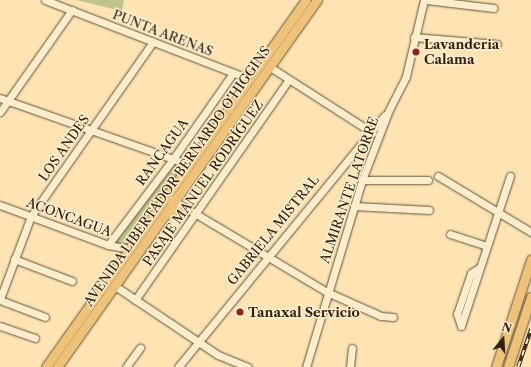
<!DOCTYPE html>
<html>
<head>
<meta charset="utf-8">
<style>
  body { margin:0 }
  #map { position:relative; width:531px; height:367px; overflow:hidden; background:#fde4b2; font-family:"Libre Caslon Text",serif }
  div>[style] { position:absolute }
  .green>* { inset:0; background:#bfc48c }
  .roads { filter:drop-shadow(0 0 1px #625139) drop-shadow(0 0 1px #625139) }
  .minor>* { height:7px; margin:-3.5px; padding:0 3.5px; transform-origin:3.5px; border-radius:3.5px; background:#feedcd }
  .major>* { height:9px; margin:-4.5px; padding:0 4.5px; transform-origin:4.5px; border-radius:4.5px; background:#eec279 }
  .rail>* { height:3.5px; margin-top:-1.75px; transform-origin:0; background:repeating-linear-gradient(90deg,#feedcd 0 6px,#2f2011 0 12px); box-sizing:border-box; border-block:1px solid #2f2011 }
  .dots>* { width:11px; height:11px; translate:-50% -50%; box-sizing:border-box; border:2px solid #feedcd; border-radius:50% }
  span { translate:-50% -50%; white-space:nowrap; text-align:center; line-height:1.15; -webkit-text-stroke:3px #feedcd; paint-order:stroke }
  .street-label { font-size:13px; color:#2f2011 }
  .poi-label { font-size:13px; color:#2f2011; font-weight:700 }
  .left { translate:0 -50%; text-align:left }
  .north { position:absolute; left:483px; top:319px; width:40px; height:40px; -webkit-text-stroke:3px #feedcd; paint-order:stroke; rotate:18deg; font-size:11px; font-weight:700; line-height:16px; text-align:center; color:#2f2011 }
  .north::after { content:''; display:block; margin:auto; width:14px; height:18px; background:#2f2011; clip-path:polygon(50% 0,100% 100%,50% 72%,0 100%) }
</style>
</head>
<body>
<div id="map">
  <div class="green">
    <i style="clip-path:polygon(76px 0,124px 0,122px 11px)"></i>
    <i style="clip-path:polygon(173px 159px,184px 166px,127px 248px,108px 245px)"></i>
  </div>
  <div class="roads">
    <div class="minor">
      <i style="left:45px;top:0;width:220px;rotate:21.1deg"></i>
      <i style="left:426px;top:0;width:68px;rotate:6.7deg"></i>
      <i style="left:414px;top:37px;width:83px;rotate:4.8deg"></i>
      <i style="left:270px;top:67px;width:122px;rotate:32.7deg"></i>
      <i style="left:0;top:98px;width:201px;rotate:19.4deg"></i>
      <i style="left:0;top:112px;width:125px;rotate:-54.8deg"></i>
      <i style="left:438px;top:176px;width:109px;rotate:31.1deg"></i>
      <i style="left:362px;top:180px;width:66px"></i>
      <i style="left:171px;top:199px;width:182px;rotate:30.8deg"></i>
      <i style="left:327px;top:292px;width:59px;rotate:24deg"></i>
      <i style="left:381px;top:316px;width:12px;rotate:5deg"></i>
      <i style="left:0;top:205px;width:115px;rotate:20.3deg"></i>
      <i style="left:108px;top:245px;width:22px;rotate:10deg"></i>
      <i style="left:354px;top:206px;width:75px;rotate:3.1deg"></i>
      <i style="left:450px;top:234px;width:38px;rotate:18deg"></i>
      <i style="left:108px;top:245px;width:108px;rotate:-52.9deg"></i>
      <i style="left:173px;top:159px;width:105px;rotate:-55.1deg"></i>
      <i style="left:14px;top:259px;width:62px;rotate:20.8deg"></i>
      <i style="left:115px;top:286px;width:124px;rotate:33.8deg"></i>
      <i style="left:218px;top:355px;width:32px;rotate:22deg"></i>
      <i style="left:0;top:299px;width:89px;rotate:-69.5deg"></i>
      <i style="left:31px;top:216px;width:213px;rotate:-55deg"></i>
      <i style="left:0;top:300px;width:48px;rotate:20.7deg"></i>
      <i style="left:135px;top:300px;width:269px;rotate:-55.1deg"></i>
      <i style="left:0;top:326px;width:37px;rotate:19deg"></i>
      <i style="left:461px;top:326px;width:158px;rotate:-71.9deg"></i>
      <i style="left:461px;top:326px;width:13px;rotate:-108deg"></i>
      <i style="left:457px;top:314px;width:43px;rotate:-71.1deg"></i>
      <i style="left:471px;top:273px;width:9px;rotate:-32deg"></i>
      <i style="left:126px;top:367px;width:24px;rotate:-54deg"></i>
      <i style="left:178px;top:367px;width:326px;rotate:-50.6deg"></i>
      <i style="left:306px;top:367px;width:195px;rotate:-73.3deg"></i>
      <i style="left:362px;top:180px;width:75px;rotate:-68.9deg"></i>
      <i style="left:389px;top:110px;width:38px;rotate:-63deg"></i>
      <i style="left:406px;top:76px;width:78px;rotate:-76.7deg"></i>
      <i style="left:350px;top:367px;width:19px;rotate:-84deg"></i>
    </div>
    <div class="major">
      <i style="left:165px;top:215px;width:8px;rotate:-30deg"></i>
      <i style="left:172px;top:211px;width:16px;rotate:-4deg"></i>
      <i style="left:46px;top:367px;width:450px;rotate:-54.7deg"></i>
      <i style="left:57px;top:367px;width:450px;rotate:-54.7deg"></i>
      <i style="left:496px;top:367px;width:113px;rotate:-71.9deg"></i>
      <i style="left:508px;top:367px;width:74px;rotate:-71.8deg"></i>
    </div>
  </div>
  <div class="rail">
    <i style="left:518px;top:367px;width:40px;rotate:-71.1deg"></i>
  </div>
  <div class="dots">
    <i style="left:416px;top:52px;background:#8f2418"></i>
    <i style="left:240px;top:312px;background:#8f2418"></i>
  </div>
  <div class="street-label">
    <span style="left:163px;top:33px;rotate:21deg">PUNTA ARENAS</span>
    <span style="left:64px;top:148px;rotate:-55deg">LOS ANDES</span>
    <span style="left:162px;top:152px;rotate:-54deg">RANCAGUA</span>
    <span style="left:177px;top:176px;rotate:-55deg">AVENIDA LIBERTADOR BERNARDO O'HIGGINS</span>
    <span style="left:203px;top:183px;rotate:-55deg">PASAJE MANUEL RODRÍGUEZ</span>
    <span style="left:349px;top:190px;rotate:-71deg">ALMIRANTE LATORRE</span>
    <span style="left:69px;top:217px;rotate:20deg">ACONCAGUA</span>
    <span style="left:273px;top:230px;rotate:-51deg">GABRIELA MISTRAL</span>
  </div>
  <div class="poi-label">
    <span class="left" style="left:424px;top:52px">Lavanderia<br>Calama</span>
    <span class="left" style="left:248px;top:312px">Tanaxal Servicio</span>
  </div>
  <div class="north">N</div>
</div>
</body>
</html>
